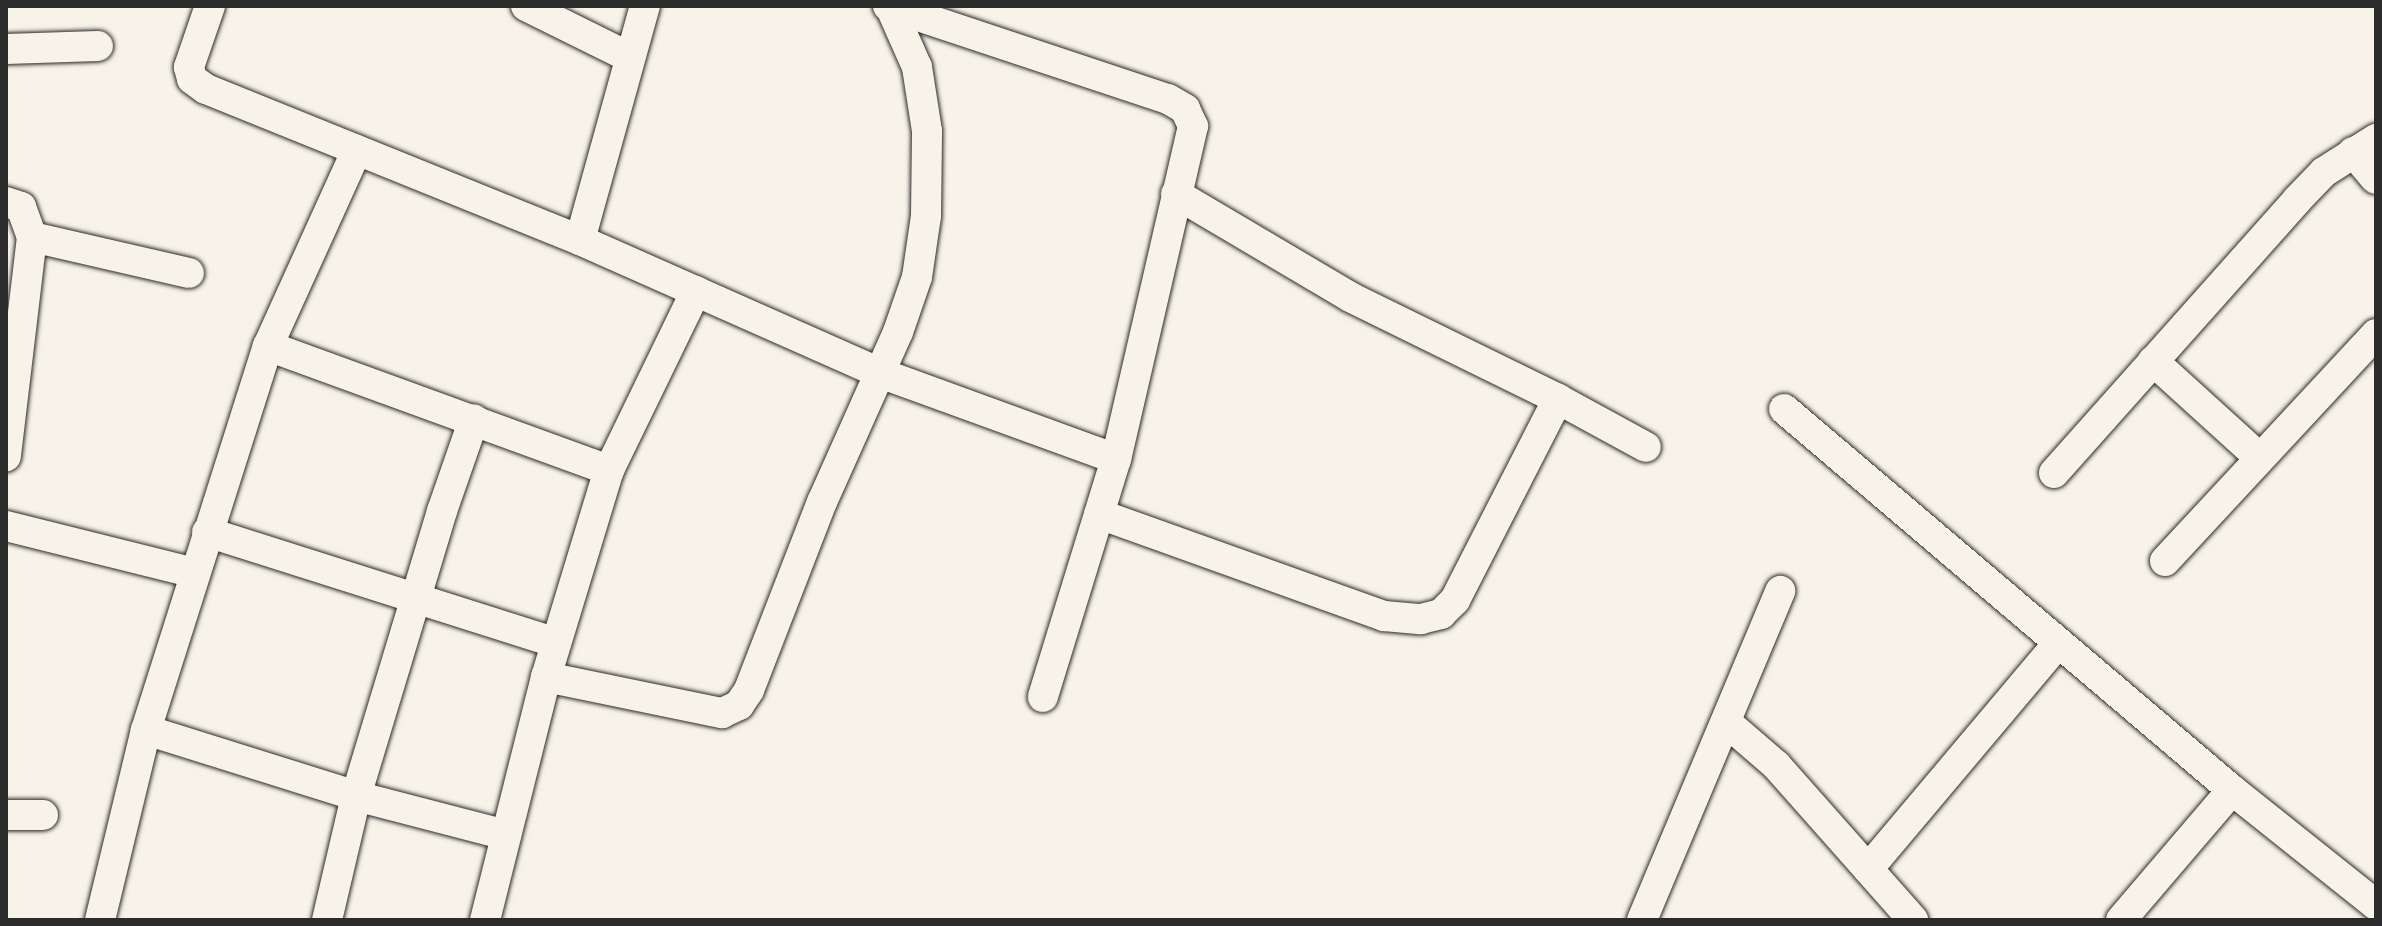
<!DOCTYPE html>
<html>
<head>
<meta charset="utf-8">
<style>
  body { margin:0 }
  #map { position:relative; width:2382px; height:926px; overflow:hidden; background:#f7f3e8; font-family:"Comic Neue",sans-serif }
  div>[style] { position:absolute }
  .roads { filter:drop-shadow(0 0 2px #2b2b2b) drop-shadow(0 0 2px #2b2b2b) }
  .street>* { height:30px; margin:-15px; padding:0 15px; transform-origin:15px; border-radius:15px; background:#f7f3e8 }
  span { translate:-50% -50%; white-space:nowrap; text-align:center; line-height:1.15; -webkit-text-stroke:7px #f7f3e8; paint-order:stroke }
  .frame { position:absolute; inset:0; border:8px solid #2b2b2b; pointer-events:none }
</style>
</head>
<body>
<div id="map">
  <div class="roads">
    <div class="street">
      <i style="left:210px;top:6px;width:65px;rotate:109deg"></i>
      <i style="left:189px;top:67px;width:12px;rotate:76deg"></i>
      <i style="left:192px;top:79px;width:17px;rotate:36deg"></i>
      <i style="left:206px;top:89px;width:403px;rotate:22deg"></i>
      <i style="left:580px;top:240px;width:328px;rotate:23.9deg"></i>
      <i style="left:880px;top:373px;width:251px;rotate:20deg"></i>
      <i style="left:526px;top:6px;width:115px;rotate:26.3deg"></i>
      <i style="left:888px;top:6px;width:295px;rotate:18.4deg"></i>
      <i style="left:1168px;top:99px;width:20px;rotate:30deg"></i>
      <i style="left:1185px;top:109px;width:19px;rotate:65deg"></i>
      <i style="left:1193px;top:126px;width:342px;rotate:103deg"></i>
      <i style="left:1116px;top:459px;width:249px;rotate:107.1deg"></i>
      <i style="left:6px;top:49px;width:92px;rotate:-1.9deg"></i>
      <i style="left:2353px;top:152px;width:35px;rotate:50deg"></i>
      <i style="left:1176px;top:194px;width:202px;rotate:30.6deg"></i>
      <i style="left:1350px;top:297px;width:232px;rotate:26.1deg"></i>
      <i style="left:1558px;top:399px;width:100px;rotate:28.6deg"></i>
      <i style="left:6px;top:202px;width:16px;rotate:18deg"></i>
      <i style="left:21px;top:207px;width:32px;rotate:70deg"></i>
      <i style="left:32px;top:237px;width:221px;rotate:96.8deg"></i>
      <i style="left:32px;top:237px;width:161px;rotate:12.9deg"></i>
      <i style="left:580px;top:240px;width:243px;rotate:-74.5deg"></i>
      <i style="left:268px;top:346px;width:363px;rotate:20deg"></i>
      <i style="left:2153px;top:361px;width:144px;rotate:42.2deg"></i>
      <i style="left:1784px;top:409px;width:588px;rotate:40.38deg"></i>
      <i style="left:2232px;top:790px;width:184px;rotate:38.6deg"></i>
      <i style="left:2054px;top:473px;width:365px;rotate:-48.3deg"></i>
      <i style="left:2297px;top:200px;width:39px;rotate:-46deg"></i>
      <i style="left:2324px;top:172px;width:62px;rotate:-32.4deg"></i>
      <i style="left:1099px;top:514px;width:303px;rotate:19.7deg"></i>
      <i style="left:1384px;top:616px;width:37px;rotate:5deg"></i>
      <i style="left:1421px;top:619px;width:21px;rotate:-14deg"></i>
      <i style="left:1441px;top:614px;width:20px;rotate:-45deg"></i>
      <i style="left:1455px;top:600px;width:226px;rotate:-62.9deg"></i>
      <i style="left:6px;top:526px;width:194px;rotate:14deg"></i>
      <i style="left:207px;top:532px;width:366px;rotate:17.6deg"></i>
      <i style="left:2165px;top:561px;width:310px;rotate:-47.1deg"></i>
      <i style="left:546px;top:677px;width:180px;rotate:11.6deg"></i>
      <i style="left:722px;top:713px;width:19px;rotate:-25deg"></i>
      <i style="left:739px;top:705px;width:18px;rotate:-56deg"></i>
      <i style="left:749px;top:690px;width:202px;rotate:-68.8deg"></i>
      <i style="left:822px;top:502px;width:186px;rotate:-65.9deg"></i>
      <i style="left:898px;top:332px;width:58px;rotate:-70.9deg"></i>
      <i style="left:917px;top:277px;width:62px;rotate:-81.6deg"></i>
      <i style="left:926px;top:216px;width:85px;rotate:-89.3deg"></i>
      <i style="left:927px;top:131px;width:65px;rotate:-98.9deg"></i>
      <i style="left:917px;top:67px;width:67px;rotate:-113.9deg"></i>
      <i style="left:1726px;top:722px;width:66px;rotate:40.7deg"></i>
      <i style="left:1776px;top:765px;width:207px;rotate:48.5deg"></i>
      <i style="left:146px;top:730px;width:220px;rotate:17.4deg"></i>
      <i style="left:356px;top:796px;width:155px;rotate:14.6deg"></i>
      <i style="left:6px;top:815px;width:37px"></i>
      <i style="left:1868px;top:869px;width:295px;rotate:-49.9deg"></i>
      <i style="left:100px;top:920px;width:195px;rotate:-76.4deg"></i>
      <i style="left:146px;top:730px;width:403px;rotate:-72.4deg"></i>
      <i style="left:268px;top:346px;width:215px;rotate:-65.6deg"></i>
      <i style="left:327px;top:920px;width:127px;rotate:-76.8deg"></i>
      <i style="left:356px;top:796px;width:298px;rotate:-73.2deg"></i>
      <i style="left:442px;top:511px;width:97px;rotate:-70.8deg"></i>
      <i style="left:485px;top:920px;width:251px;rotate:-75.9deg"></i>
      <i style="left:546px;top:677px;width:216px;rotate:-73.1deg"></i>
      <i style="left:609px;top:470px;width:199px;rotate:-64.1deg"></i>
      <i style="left:1642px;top:920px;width:357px;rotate:-67.2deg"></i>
      <i style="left:2121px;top:920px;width:171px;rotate:-49.5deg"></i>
    </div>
  </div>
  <div class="frame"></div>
</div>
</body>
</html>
